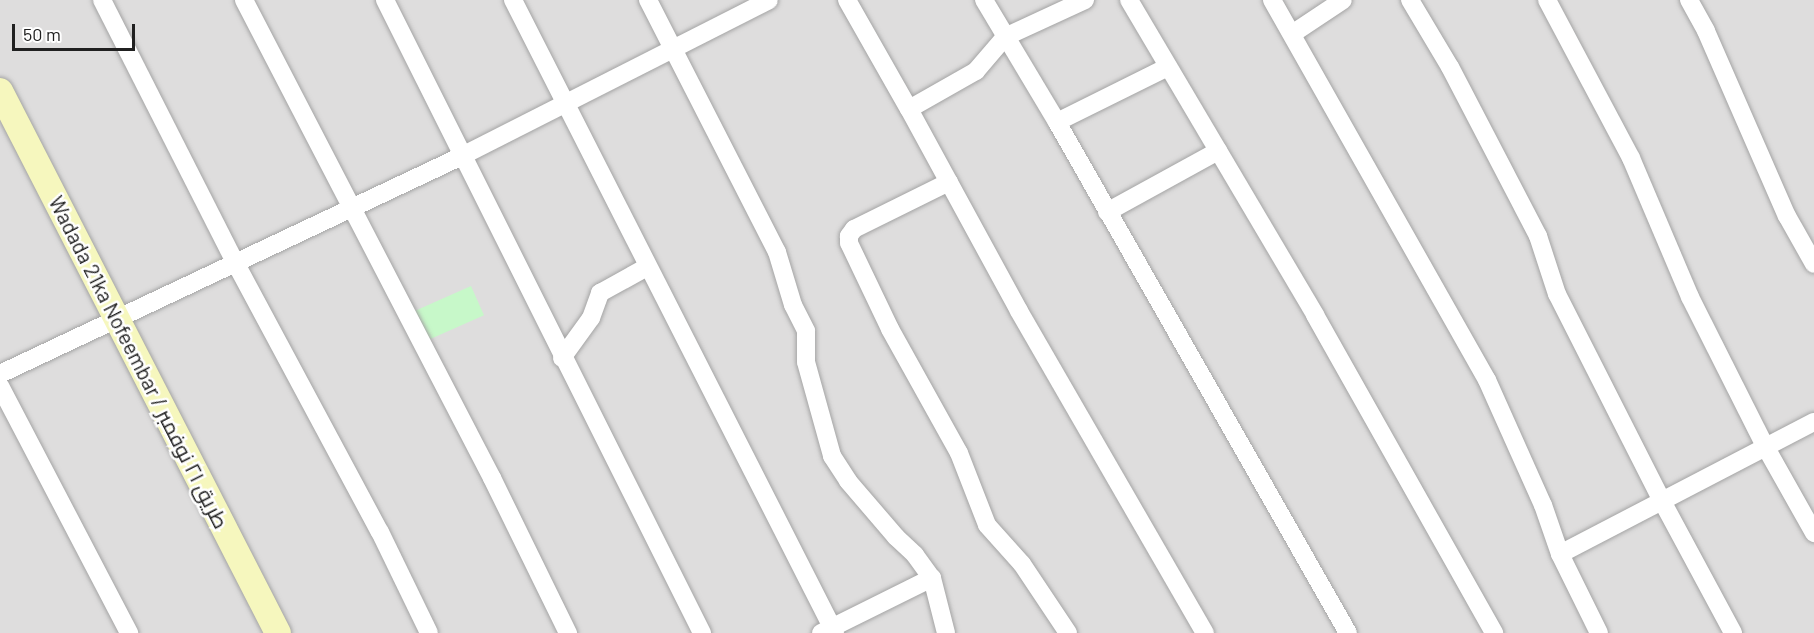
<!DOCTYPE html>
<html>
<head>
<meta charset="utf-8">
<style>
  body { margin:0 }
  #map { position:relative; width:1814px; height:633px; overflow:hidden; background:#f0ede7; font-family:Barlow,Cairo,sans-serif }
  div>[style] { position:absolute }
  .residential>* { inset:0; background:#dedddd; transform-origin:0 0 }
  .park>* { inset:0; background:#c7f8c9; transform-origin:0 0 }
  .roads { filter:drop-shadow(0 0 2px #a4a4a4) drop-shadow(0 0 2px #a4a4a4) }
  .street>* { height:18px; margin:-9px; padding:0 9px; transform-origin:9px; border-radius:9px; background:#fff }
  .secondary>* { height:26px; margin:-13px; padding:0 13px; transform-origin:13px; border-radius:13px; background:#f6f7be }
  span { translate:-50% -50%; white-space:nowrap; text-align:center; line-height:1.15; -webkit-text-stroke:5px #fff; paint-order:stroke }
  .street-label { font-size:21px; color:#202020 }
  .scale { position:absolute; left:12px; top:24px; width:123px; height:27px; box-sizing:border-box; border:3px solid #202020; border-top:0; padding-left:8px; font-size:18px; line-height:21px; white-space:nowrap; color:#202020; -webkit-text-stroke:4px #fff; paint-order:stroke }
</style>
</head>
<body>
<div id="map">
  <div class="residential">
    <i style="left:0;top:0;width:1814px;height:633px"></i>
  </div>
  <div class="park">
    <i style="left:471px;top:286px;width:32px;height:63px;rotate:66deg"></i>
  </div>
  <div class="roads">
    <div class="street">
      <i style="left:102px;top:0;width:294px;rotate:63.1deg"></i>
      <i style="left:235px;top:262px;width:306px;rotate:61.8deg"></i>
      <i style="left:380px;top:532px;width:112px;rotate:64.1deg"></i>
      <i style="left:244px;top:0;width:539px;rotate:62.58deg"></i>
      <i style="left:492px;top:478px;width:173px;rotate:63.9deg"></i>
      <i style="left:385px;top:0;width:708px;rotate:63.4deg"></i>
      <i style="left:513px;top:0;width:710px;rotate:63.04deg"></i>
      <i style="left:648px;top:0;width:283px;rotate:62.9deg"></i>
      <i style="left:777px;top:252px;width:55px;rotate:73.2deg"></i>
      <i style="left:793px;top:305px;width:29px;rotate:63deg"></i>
      <i style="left:806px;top:331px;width:31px;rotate:90deg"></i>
      <i style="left:806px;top:362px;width:98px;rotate:74.5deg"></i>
      <i style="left:832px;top:456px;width:30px;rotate:57deg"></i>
      <i style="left:848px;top:481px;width:74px;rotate:49.4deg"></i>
      <i style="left:896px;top:537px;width:26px;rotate:43deg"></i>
      <i style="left:915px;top:555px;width:29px;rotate:54deg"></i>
      <i style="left:932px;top:578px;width:57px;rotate:75.7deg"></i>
      <i style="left:847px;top:0;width:125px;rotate:60.4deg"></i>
      <i style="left:984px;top:0;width:142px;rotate:59.1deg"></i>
      <i style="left:1057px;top:122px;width:588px;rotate:60.34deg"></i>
      <i style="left:1085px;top:0;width:88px;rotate:155.2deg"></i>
      <i style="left:1005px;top:37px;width:45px;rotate:130.5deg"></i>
      <i style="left:976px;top:71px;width:77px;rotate:150.4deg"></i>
      <i style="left:909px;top:109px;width:230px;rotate:61.4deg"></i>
      <i style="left:1019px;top:311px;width:372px;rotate:60deg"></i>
      <i style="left:1129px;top:0;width:366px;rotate:59.4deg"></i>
      <i style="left:1315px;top:315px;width:365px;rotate:60.6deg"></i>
      <i style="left:1272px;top:0;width:437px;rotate:60.5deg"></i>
      <i style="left:1487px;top:380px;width:137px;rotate:65.9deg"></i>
      <i style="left:1543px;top:505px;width:52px;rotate:70.9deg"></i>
      <i style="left:1560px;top:554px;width:88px;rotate:63.7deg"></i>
      <i style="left:1410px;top:0;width:78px;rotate:59.2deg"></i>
      <i style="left:1450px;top:67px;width:191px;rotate:62.5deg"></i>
      <i style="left:1538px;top:236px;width:61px;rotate:71.9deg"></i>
      <i style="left:1557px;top:294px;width:232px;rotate:63.1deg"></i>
      <i style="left:1662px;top:501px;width:150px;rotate:61.7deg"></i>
      <i style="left:1547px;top:0;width:179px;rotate:62deg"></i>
      <i style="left:1631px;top:158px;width:151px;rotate:67deg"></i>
      <i style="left:1690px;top:297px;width:167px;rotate:63.3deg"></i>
      <i style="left:1765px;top:446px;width:100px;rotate:60.6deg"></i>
      <i style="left:1689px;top:0;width:35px;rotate:61deg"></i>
      <i style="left:1706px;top:31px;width:202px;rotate:66.4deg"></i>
      <i style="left:1787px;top:216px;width:55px;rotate:60.6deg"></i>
      <i style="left:1292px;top:34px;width:61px;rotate:-33.7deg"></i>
      <i style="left:1057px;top:122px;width:124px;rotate:-26.4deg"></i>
      <i style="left:949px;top:182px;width:106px;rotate:153.7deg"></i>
      <i style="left:854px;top:229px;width:9px;rotate:126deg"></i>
      <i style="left:849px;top:236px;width:7px;rotate:90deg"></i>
      <i style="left:849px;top:243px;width:95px;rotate:64.5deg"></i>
      <i style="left:890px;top:329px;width:142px;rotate:60.9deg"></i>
      <i style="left:959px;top:453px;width:77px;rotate:68.7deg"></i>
      <i style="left:987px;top:525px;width:52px;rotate:48.1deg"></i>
      <i style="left:1022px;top:564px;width:83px;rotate:56.3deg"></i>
      <i style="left:1107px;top:212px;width:127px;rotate:-28.8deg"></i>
      <i style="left:562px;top:358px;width:49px;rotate:-54.1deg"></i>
      <i style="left:591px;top:318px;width:27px;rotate:-70deg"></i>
      <i style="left:600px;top:293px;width:54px;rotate:-29deg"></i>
      <i style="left:0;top:374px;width:511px;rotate:-25.26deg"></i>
      <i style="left:462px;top:156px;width:344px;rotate:-26.9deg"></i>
      <i style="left:0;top:386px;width:279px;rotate:62.4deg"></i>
      <i style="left:1560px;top:554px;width:286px;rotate:-27.5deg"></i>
      <i style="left:821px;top:633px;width:124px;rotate:-26.4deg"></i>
    </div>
    <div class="secondary">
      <i style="left:0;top:91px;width:609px;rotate:62.85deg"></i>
    </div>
  </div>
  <div class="street-label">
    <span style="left:139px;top:362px;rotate:63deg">Wadada 21ka Nofeembar / طريق ٢١ نوفمبر</span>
  </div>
  <div class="scale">50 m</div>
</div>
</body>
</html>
